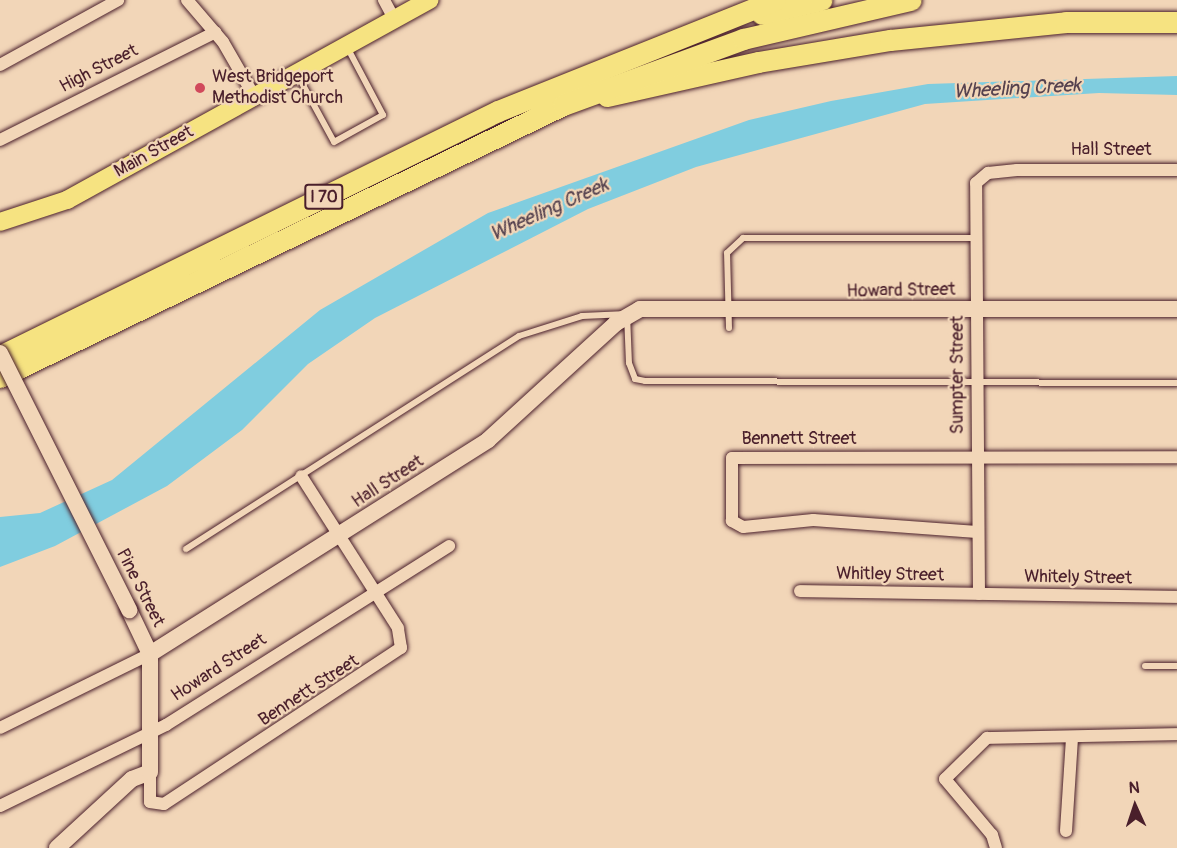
<!DOCTYPE html>
<html>
<head>
<meta charset="utf-8">
<style>
  body { margin:0 }
  #map { position:relative; width:1177px; height:848px; overflow:hidden; background:#f2d6b8; font-family:Pangolin,sans-serif }
  div>[style] { position:absolute }
  .water>* { inset:0; background:#80cddf }
  .roads { filter:drop-shadow(0 0 2px #4a1f2b) drop-shadow(0 0 2px #4a1f2b) }
  .lane>* { height:6px; margin:-3px; padding:0 3px; transform-origin:3px; border-radius:3px; background:#f2d6b8 }
  .street>* { height:12px; margin:-6px; padding:0 6px; transform-origin:6px; border-radius:6px; background:#f2d6b8 }
  .secondary>* { height:16px; margin:-8px; padding:0 8px; transform-origin:8px; border-radius:8px; background:#f2d6b8 }
  .primary>* { height:18px; margin:-9px; padding:0 9px; transform-origin:9px; border-radius:9px; background:#f6e381 }
  .highway>* { height:21px; margin:-10.5px; padding:0 10.5px; transform-origin:10.5px; border-radius:10.5px; background:#f6e381 }
  .bridges { filter:drop-shadow(0 0 2px #4a1f2b) drop-shadow(0 0 2px #4a1f2b) }
  .secondary-bridge>* { height:16px; margin:-8px; padding:0 8px; transform-origin:8px; border-radius:8px; background:#f2d6b8 }
  .dots>* { width:16px; height:16px; translate:-50% -50%; box-sizing:border-box; border:3px solid #f2d6b8; border-radius:50% }
  span { translate:-50% -50%; white-space:nowrap; text-align:center; line-height:1.15; -webkit-text-stroke:4.5px #f2d6b8; paint-order:stroke }
  .shield-label span { padding:2px 4px; background:#f2d6b8; border:2px solid; border-radius:4px; -webkit-text-stroke-width:0 }
  .shield-label { font-size:16px; color:#4a1f2b; font-weight:700 }
  .street-label { font-size:18px; color:#4a1f2b }
  .poi-label { font-size:18px; color:#4a1f2b }
  .left { translate:0 -50%; text-align:left }
  .water-label { font-size:20px; color:#55424f; font-style:italic }
  .north { position:absolute; left:1105px; top:776px; width:60px; height:60px; -webkit-text-stroke:4px #f2d6b8; paint-order:stroke; rotate:357deg; font-size:16px; font-weight:700; line-height:24px; text-align:center; color:#4a1f2b }
  .north::after { content:''; display:block; margin:auto; width:21px; height:27px; background:#4a1f2b; clip-path:polygon(50% 0,100% 100%,50% 72%,0 100%) }
</style>
</head>
<body>
<div id="map">
  <div class="water">
    <i style="clip-path:polygon(1177px 76px,1177px 95px,1099px 93px,925px 104px,696px 167px,588px 209px,375px 318px,308px 364px,242px 430px,167px 486px,55px 546px,0 567px,0 517px,40px 513px,112px 480px,320px 310px,488px 213px,749px 120px,831px 101px,928px 84px)"></i>
  </div>
  <div class="roads">
    <div class="lane">
      <i style="left:297px;top:74px;width:77px;rotate:61.4deg"></i>
      <i style="left:334px;top:142px;width:56px;rotate:-28.9deg"></i>
      <i style="left:383px;top:115px;width:75px;rotate:-117.9deg"></i>
      <i style="left:729px;top:328px;width:75px;rotate:-91.5deg"></i>
      <i style="left:727px;top:253px;width:22px;rotate:-43deg"></i>
      <i style="left:743px;top:238px;width:232px"></i>
      <i style="left:186px;top:549px;width:395px;rotate:-32.6deg"></i>
      <i style="left:519px;top:336px;width:66px;rotate:-17.6deg"></i>
      <i style="left:582px;top:316px;width:45px;rotate:-2.5deg"></i>
      <i style="left:627px;top:314px;width:49px;rotate:87.7deg"></i>
      <i style="left:629px;top:363px;width:17px;rotate:69deg"></i>
      <i style="left:635px;top:379px;width:10px;rotate:11deg"></i>
      <i style="left:645px;top:381px;width:532px;rotate:0.22deg"></i>
      <i style="left:1145px;top:666px;width:32px"></i>
    </div>
    <div class="street">
      <i style="left:187px;top:0;width:55px;rotate:49.4deg"></i>
      <i style="left:223px;top:42px;width:62px;rotate:60.1deg"></i>
      <i style="left:384px;top:0;width:21px;rotate:62deg"></i>
      <i style="left:0;top:65px;width:135px;rotate:-28.8deg"></i>
      <i style="left:0;top:140px;width:241px;rotate:-26.6deg"></i>
      <i style="left:977px;top:532px;width:164px;rotate:-175.8deg"></i>
      <i style="left:813px;top:520px;width:70px;rotate:174.3deg"></i>
      <i style="left:743px;top:527px;width:13px;rotate:-151deg"></i>
      <i style="left:732px;top:521px;width:63px;rotate:-90deg"></i>
      <i style="left:732px;top:458px;width:445px;rotate:-0.1deg"></i>
      <i style="left:800px;top:591px;width:377px;rotate:0.9deg"></i>
      <i style="left:979px;top:594px;width:411px;rotate:-90.4deg"></i>
      <i style="left:976px;top:183px;width:16px;rotate:-40deg"></i>
      <i style="left:988px;top:173px;width:29px;rotate:-6deg"></i>
      <i style="left:1017px;top:170px;width:160px"></i>
      <i style="left:0;top:728px;width:167px;rotate:-26.3deg"></i>
      <i style="left:150px;top:772px;width:30px;rotate:90deg"></i>
      <i style="left:150px;top:802px;width:14px;rotate:8deg"></i>
      <i style="left:164px;top:804px;width:284px;rotate:-33.4deg"></i>
      <i style="left:401px;top:648px;width:20px;rotate:-99deg"></i>
      <i style="left:398px;top:628px;width:180px;rotate:-122.5deg"></i>
      <i style="left:0;top:806px;width:185px;rotate:-26deg"></i>
      <i style="left:166px;top:725px;width:335px;rotate:-32.3deg"></i>
      <i style="left:1066px;top:831px;width:92px;rotate:-86.3deg"></i>
      <i style="left:996px;top:848px;width:14px;rotate:-107deg"></i>
      <i style="left:992px;top:835px;width:73px;rotate:-130deg"></i>
      <i style="left:945px;top:779px;width:59px;rotate:-44.3deg"></i>
      <i style="left:987px;top:738px;width:190px;rotate:-1.2deg"></i>
    </div>
    <div class="secondary">
      <i style="left:150px;top:654px;width:400px;rotate:-32.3deg"></i>
      <i style="left:488px;top:440px;width:173px;rotate:-42.4deg"></i>
      <i style="left:616px;top:323px;width:28px;rotate:-30deg"></i>
      <i style="left:640px;top:309px;width:537px"></i>
      <i style="left:57px;top:848px;width:102px;rotate:-42.6deg"></i>
      <i style="left:132px;top:779px;width:19px;rotate:-21deg"></i>
      <i style="left:150px;top:772px;width:118px;rotate:-90deg"></i>
      <i style="left:150px;top:654px;width:49px;rotate:-115.5deg"></i>
    </div>
    <div class="primary">
      <i style="left:0;top:222px;width:71px;rotate:-18.2deg"></i>
      <i style="left:67px;top:200px;width:414px;rotate:-28.9deg"></i>
    </div>
    <div class="highway">
      <i style="left:762px;top:14px;width:61px;rotate:-13.3deg"></i>
      <i style="left:607px;top:96px;width:155px;rotate:-12.7deg"></i>
      <i style="left:758px;top:62px;width:134px;rotate:-9.5deg"></i>
      <i style="left:890px;top:40px;width:177px;rotate:-5.8deg"></i>
      <i style="left:1066px;top:22px;width:111px"></i>
      <i style="left:0;top:356px;width:555px;rotate:-26.2deg"></i>
      <i style="left:498px;top:111px;width:298px;rotate:-21.8deg"></i>
      <i style="left:0;top:377px;width:625px;rotate:-25.79deg"></i>
      <i style="left:563px;top:105px;width:192px;rotate:-20.1deg"></i>
      <i style="left:743px;top:39px;width:172px;rotate:-13.1deg"></i>
    </div>
  </div>
  <div class="bridges">
    <div class="secondary-bridge">
      <i style="left:0;top:353px;width:288px;rotate:63.3deg"></i>
    </div>
  </div>
  <div class="dots">
    <i style="left:200px;top:88px;background:#d1495b"></i>
  </div>
  <div class="shield-label">
    <span style="left:324px;top:197px">I 70</span>
  </div>
  <div class="street-label">
    <span style="left:99px;top:69px;rotate:-27deg">High Street</span>
    <span style="left:1111px;top:150px">Hall Street</span>
    <span style="left:154px;top:152px;rotate:-29deg">Main Street</span>
    <span style="left:901px;top:291px;rotate:-1deg">Howard Street</span>
    <span style="left:958px;top:375px;rotate:-90deg">Sumpter Street</span>
    <span style="left:799px;top:439px">Bennett Street</span>
    <span style="left:388px;top:482px;rotate:-33deg">Hall Street</span>
    <span style="left:890px;top:575px;rotate:1deg">Whitley Street</span>
    <span style="left:1078px;top:578px;rotate:1deg">Whitely Street</span>
    <span style="left:140px;top:588px;rotate:63deg">Pine Street</span>
    <span style="left:219px;top:668px;rotate:-33deg">Howard Street</span>
    <span style="left:309px;top:691px;rotate:-33deg">Bennett Street</span>
  </div>
  <div class="poi-label">
    <span class="left" style="left:212px;top:88px">West Bridgeport<br>Methodist Church</span>
  </div>
  <div class="water-label">
    <span style="left:1017px;top:88px;rotate:-3deg">Wheeling Creek</span>
    <span style="left:549px;top:209px;rotate:-24deg">Wheeling Creek</span>
  </div>
  <div class="north">N</div>
</div>
</body>
</html>
